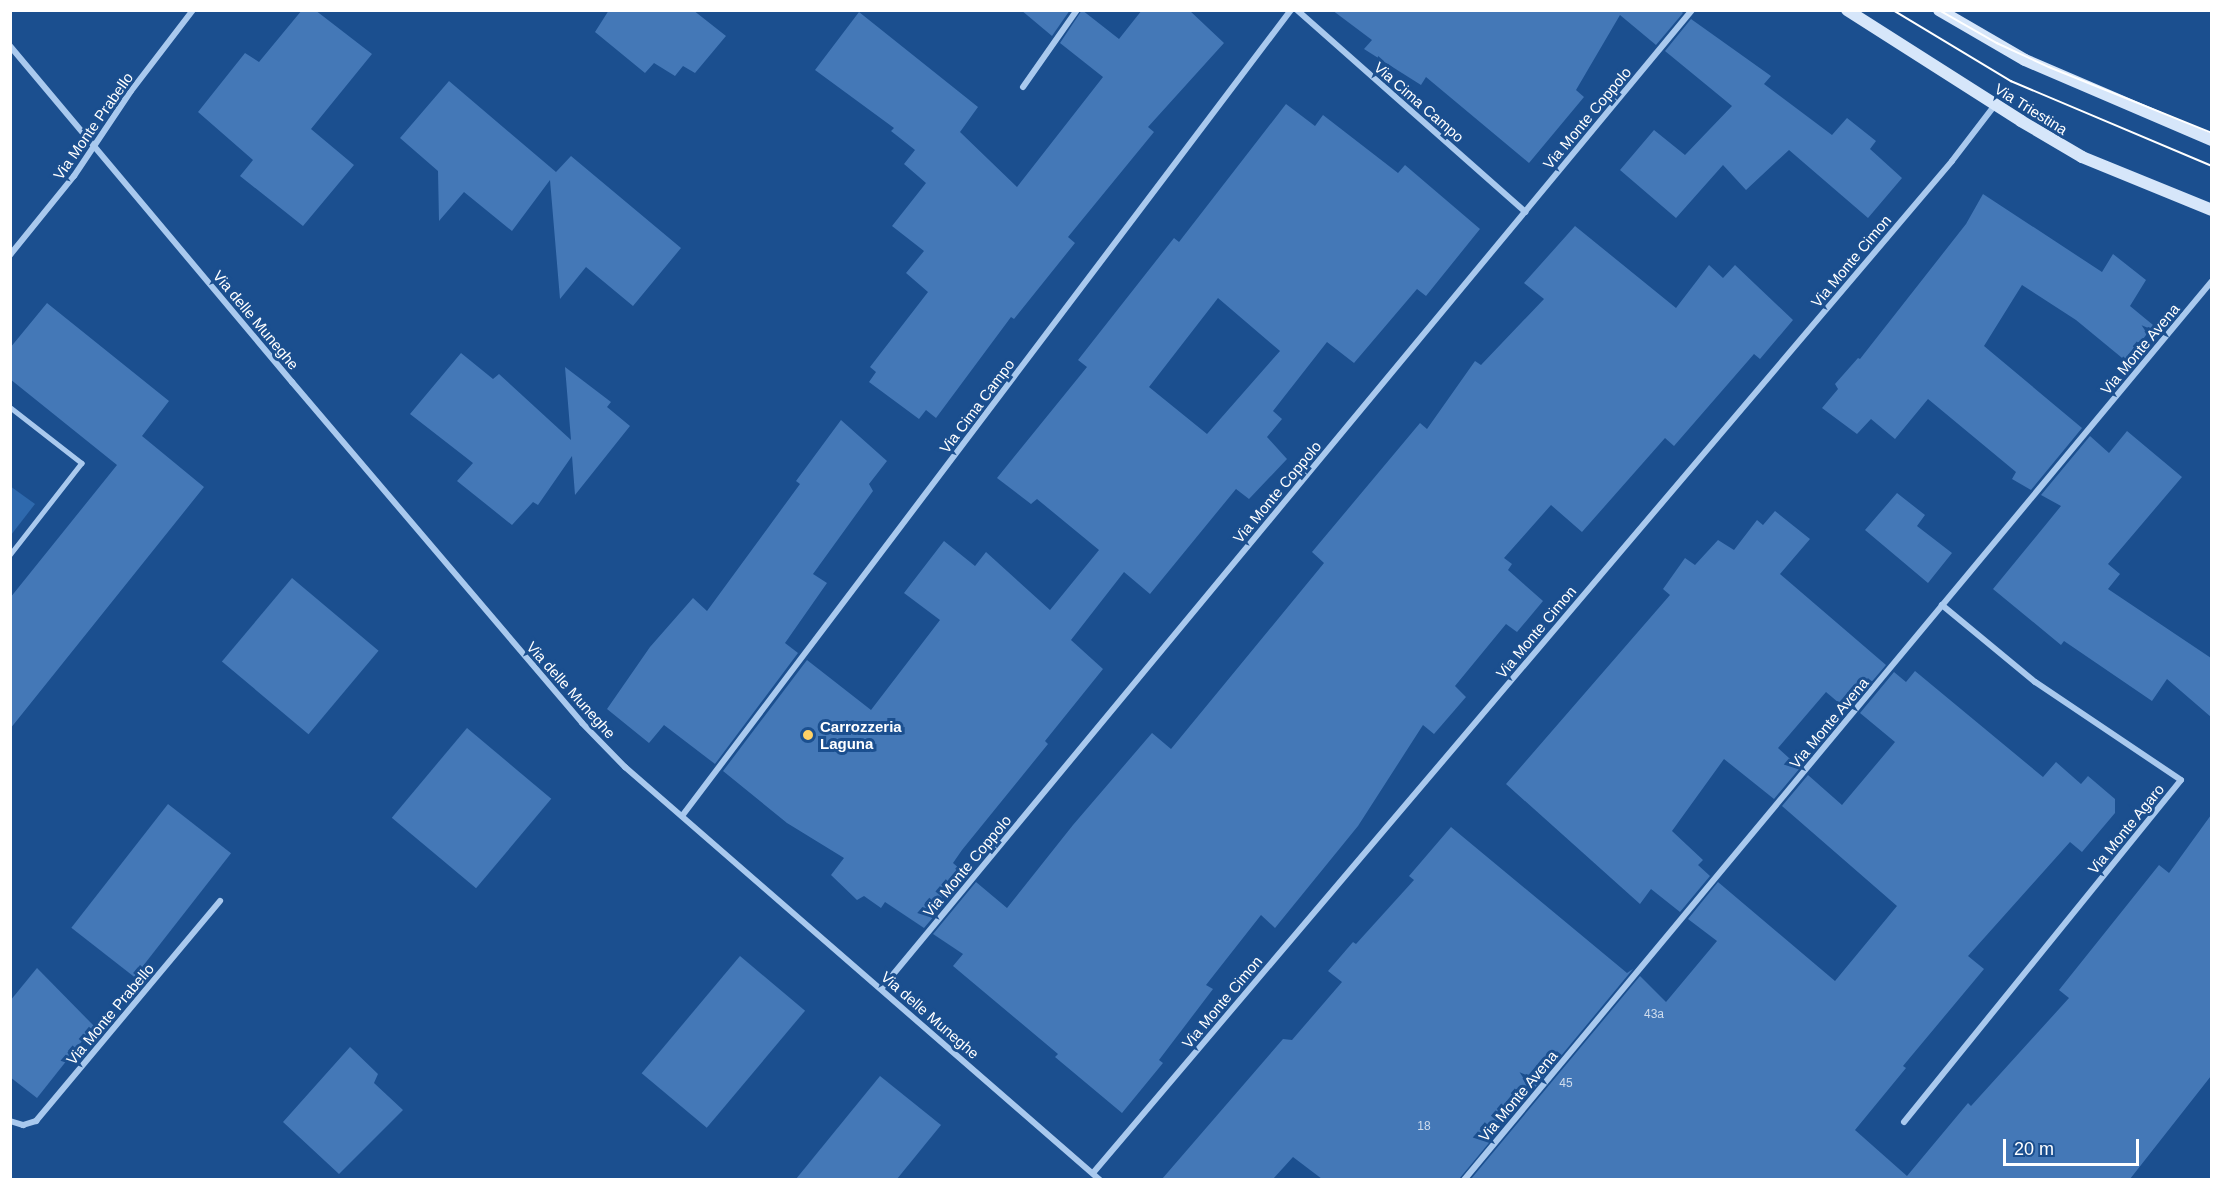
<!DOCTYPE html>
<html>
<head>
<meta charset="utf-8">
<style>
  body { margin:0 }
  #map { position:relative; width:2222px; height:1190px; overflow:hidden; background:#1b4f8f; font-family:Helvetica,sans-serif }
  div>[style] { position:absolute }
  .green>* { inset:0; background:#2e69ad }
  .building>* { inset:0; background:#4478b7; transform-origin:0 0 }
  .lane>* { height:4.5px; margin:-2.25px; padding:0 2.25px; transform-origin:2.25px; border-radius:2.25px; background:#a9c9ee }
  .street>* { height:6px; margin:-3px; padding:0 3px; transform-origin:3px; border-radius:3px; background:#a9c9ee }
  .secondary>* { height:12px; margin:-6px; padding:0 6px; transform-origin:6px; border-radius:6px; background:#d6e6fa }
  .tram>* { height:1.5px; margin:-0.75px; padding:0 0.75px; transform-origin:0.75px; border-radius:0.75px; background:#fff }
  .dots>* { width:16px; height:16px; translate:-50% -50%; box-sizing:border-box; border:3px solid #1b4f8f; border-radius:50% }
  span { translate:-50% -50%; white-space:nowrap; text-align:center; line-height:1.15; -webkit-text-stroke:6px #1b4f8f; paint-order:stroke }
  .number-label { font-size:12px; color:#d0dded }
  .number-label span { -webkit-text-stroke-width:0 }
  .street-label { font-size:15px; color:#fff }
  .poi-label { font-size:15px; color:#fff; font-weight:700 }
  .left { translate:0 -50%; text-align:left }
  .frame { position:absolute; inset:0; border:12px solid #fff; pointer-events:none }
  .scale { position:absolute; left:2003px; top:1139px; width:136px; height:27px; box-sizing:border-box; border:3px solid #fff; border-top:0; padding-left:8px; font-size:18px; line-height:21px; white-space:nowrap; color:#fff; -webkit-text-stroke:4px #1b4f8f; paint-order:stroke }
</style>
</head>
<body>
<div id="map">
  <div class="green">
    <i style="clip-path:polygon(10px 486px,35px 504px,11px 535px,10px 535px)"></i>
  </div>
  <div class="building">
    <i style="clip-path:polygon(302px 10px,315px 10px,372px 54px,311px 129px,354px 165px,303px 226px,240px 176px,253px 160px,198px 112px,245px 53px,259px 62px)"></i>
    <i style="clip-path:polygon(609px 10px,693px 10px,726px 36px,695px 73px,683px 66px,675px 76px,654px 63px,645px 73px,595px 32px)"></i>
    <i style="clip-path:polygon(1021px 10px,1070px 10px,1052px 36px)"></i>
    <i style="clip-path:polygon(1082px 10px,1119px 39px,1142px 10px,1189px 10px,1224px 43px,1148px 127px,1154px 132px,1068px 237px,1075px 243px,1014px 319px,1011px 317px,936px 418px,926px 410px,919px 419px,869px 382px,876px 372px,870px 367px,928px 292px,906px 273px,924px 251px,892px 226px,926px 183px,904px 164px,915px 150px,891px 131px,894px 128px,815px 70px,859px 12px,978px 107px,960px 132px,1017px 187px,1103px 77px,1060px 43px)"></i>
    <i style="clip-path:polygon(1332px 10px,1680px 10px,1683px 13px,1656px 45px,1620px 15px,1576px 90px,1584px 97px,1529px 163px,1426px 77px,1421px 85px,1364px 49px,1372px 40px)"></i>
    <i style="clip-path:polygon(1691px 19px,1771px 76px,1764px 84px,1832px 135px,1847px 118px,1876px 141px,1870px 149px,1902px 178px,1868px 218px,1789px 150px,1746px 190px,1723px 165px,1676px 218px,1620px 170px,1654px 130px,1685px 155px,1732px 106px,1665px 51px)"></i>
    <i style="clip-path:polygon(449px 81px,556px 172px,571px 156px,681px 248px,633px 306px,586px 267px,560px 299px,550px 180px,512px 231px,464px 192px,439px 221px,438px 171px,400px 138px)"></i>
    <i style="clip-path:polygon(evenodd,1286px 104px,1315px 126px,1323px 115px,1398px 173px,1405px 165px,1480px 229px,1426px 296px,1417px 289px,1354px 363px,1327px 342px,1273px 411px,1282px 419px,1267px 437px,1287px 459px,1249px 499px,1236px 489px,1150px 594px,1124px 572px,1071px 640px,1103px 669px,1045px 741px,1048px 744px,962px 850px,953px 863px,968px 876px,924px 928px,885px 902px,881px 908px,864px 896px,857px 900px,831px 875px,844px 858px,787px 823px,723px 771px,807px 660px,871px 710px,940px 620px,904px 593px,944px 541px,975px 566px,986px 552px,1050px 610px,1099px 550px,1037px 499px,1031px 504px,997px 478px,1087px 367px,1078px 360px,1174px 238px,1179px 242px,1286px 104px,1218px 298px,1280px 351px,1207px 434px,1149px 387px,1218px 298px)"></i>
    <i style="clip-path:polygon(1983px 194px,2102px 272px,2113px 254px,2146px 280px,2130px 306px,2153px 325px,2127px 362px,2076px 320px,2022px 285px,1984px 346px,2082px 428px,2031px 490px,2012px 479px,2016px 472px,1928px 399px,1895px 439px,1871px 419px,1857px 434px,1822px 408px,1838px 389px,1835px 384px,1858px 358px,1860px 359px,1966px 224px)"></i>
    <i style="clip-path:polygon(1575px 226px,1676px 308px,1709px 265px,1723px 278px,1735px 265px,1793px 320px,1760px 359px,1754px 354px,1674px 446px,1665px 438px,1582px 532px,1551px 505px,1504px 558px,1512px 564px,1508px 570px,1543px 601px,1517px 632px,1506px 624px,1455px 686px,1466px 697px,1434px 734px,1423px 725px,1358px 826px,1275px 928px,1261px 915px,1206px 985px,1213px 989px,1159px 1060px,1163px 1063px,1122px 1113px,1055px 1057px,1058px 1054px,953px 966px,963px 954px,933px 934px,976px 882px,1007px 908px,1073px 825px,1152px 733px,1171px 749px,1324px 563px,1312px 552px,1420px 423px,1427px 429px,1475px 361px,1481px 365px,1544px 299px,1524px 283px)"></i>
    <i style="clip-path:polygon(47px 303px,169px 401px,142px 436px,204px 487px,10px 729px,10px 598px,117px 465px,10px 379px,10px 348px)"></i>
    <i style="clip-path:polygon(461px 353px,493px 379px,499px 374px,571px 440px,565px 367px,611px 402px,607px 407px,630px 426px,575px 495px,572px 456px,538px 505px,533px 502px,512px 525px,457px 481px,473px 463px,410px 414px)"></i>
    <i style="clip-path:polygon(841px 420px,887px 461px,869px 484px,873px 491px,813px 574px,827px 583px,785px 643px,798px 653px,715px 764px,664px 725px,649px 743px,607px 709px,650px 647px,693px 598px,707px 611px,800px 484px,796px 481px)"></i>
    <i style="clip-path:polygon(2127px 431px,2182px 477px,2108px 564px,2120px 574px,2108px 589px,2211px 658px,2211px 717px,2167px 679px,2152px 701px,2064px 641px,2061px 645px,1993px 589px,2061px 506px,2041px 495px,2090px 436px,2109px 453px)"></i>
    <i style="clip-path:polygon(1897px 493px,1925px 515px,1917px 526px,1952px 553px,1928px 583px,1865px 530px)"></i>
    <i style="clip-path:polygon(1775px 511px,1810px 539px,1780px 574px,1886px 665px,1851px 706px,1843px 699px,1839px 703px,1826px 692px,1778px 748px,1800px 768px,1774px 799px,1724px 759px,1672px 831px,1703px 860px,1698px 865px,1710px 876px,1680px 912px,1651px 889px,1640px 904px,1506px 784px,1670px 595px,1663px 589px,1685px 558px,1695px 565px,1718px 540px,1734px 550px,1757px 520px,1763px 525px)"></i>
    <i style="left:292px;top:578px;width:113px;height:109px;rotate:40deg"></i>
    <i style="clip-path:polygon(1915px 671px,2043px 777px,2056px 762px,2081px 784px,2088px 776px,2115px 799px,2115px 813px,2082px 852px,2070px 842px,1968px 956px,1984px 969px,1903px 1066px,1906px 1068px,1855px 1130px,1907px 1176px,1968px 1103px,1971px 1106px,2069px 998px,2059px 990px,2159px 865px,2169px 873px,2211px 815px,2211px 1076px,2130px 1179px,1471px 1179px,1640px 976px,1666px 1002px,1717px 941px,1688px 919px,1718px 882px,1835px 981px,1897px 906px,1782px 806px,1808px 775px,1842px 805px,1895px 742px,1860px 713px,1894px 672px,1906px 682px)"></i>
    <i style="left:467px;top:728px;width:110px;height:117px;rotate:40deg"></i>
    <i style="left:168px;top:804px;width:80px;height:157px;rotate:38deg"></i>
    <i style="clip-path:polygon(1451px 827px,1627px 973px,1633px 969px,1459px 1179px,1322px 1179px,1293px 1157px,1273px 1179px,1162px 1179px,1283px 1039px,1292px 1040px,1342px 982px,1328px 971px,1353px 942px,1356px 944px,1414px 880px,1409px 876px)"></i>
    <i style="left:740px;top:956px;width:85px;height:153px;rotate:40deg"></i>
    <i style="clip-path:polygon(37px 968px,94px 1026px,37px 1098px,10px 1077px,10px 1001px)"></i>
    <i style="clip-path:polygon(350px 1047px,378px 1074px,374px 1083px,403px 1110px,339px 1174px,283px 1122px)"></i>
    <i style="clip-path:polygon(880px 1076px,941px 1125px,897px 1179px,796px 1179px)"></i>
  </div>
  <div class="lane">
    <i style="left:10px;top:407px;width:91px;rotate:37.9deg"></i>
    <i style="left:82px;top:463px;width:117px;rotate:128deg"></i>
  </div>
  <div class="street">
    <i style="left:1297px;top:10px;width:305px;rotate:41.5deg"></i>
    <i style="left:10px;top:46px;width:439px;rotate:50deg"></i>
    <i style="left:292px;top:382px;width:448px;rotate:49.6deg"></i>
    <i style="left:582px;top:723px;width:62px;rotate:45.7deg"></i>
    <i style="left:625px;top:767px;width:629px;rotate:41.01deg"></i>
    <i style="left:1023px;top:87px;width:94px;rotate:-55deg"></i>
    <i style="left:10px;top:255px;width:102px;rotate:-51deg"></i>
    <i style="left:74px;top:176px;width:102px;rotate:-56.2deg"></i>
    <i style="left:131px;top:91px;width:102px;rotate:-52.6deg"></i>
    <i style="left:682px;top:816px;width:1010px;rotate:-52.93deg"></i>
    <i style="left:881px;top:989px;width:1271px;rotate:-50.36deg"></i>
    <i style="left:10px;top:1121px;width:14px;rotate:17deg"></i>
    <i style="left:23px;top:1125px;width:14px;rotate:-17deg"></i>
    <i style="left:36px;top:1121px;width:287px;rotate:-50.1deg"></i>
    <i style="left:1904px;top:1122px;width:440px;rotate:-51deg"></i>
    <i style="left:2181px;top:780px;width:176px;rotate:-146.1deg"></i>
    <i style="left:2035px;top:682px;width:121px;rotate:-140.4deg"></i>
    <i style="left:1093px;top:1173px;width:1327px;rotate:-49.67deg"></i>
    <i style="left:1952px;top:161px;width:71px;rotate:-52.5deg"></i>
    <i style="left:1464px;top:1180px;width:1169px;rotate:-50.24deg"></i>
  </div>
  <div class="secondary">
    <i style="left:1847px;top:10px;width:206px;rotate:32.5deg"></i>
    <i style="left:2021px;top:121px;width:71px;rotate:30.5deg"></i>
    <i style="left:2082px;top:157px;width:140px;rotate:22.2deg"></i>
    <i style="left:1939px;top:10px;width:99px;rotate:30.2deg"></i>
    <i style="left:2025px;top:60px;width:203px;rotate:23.2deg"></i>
  </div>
  <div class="tram">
    <i style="left:1893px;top:10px;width:138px;rotate:31deg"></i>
    <i style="left:2011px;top:81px;width:218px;rotate:22.9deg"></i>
    <i style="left:1939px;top:10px;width:67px;rotate:29.6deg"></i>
    <i style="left:1997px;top:43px;width:57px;rotate:24.8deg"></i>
    <i style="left:2049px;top:67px;width:176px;rotate:22deg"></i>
  </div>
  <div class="dots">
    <i style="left:808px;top:735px;background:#ffd166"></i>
  </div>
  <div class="number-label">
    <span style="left:1654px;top:1015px">43a</span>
    <span style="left:1566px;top:1084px">45</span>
    <span style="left:1424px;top:1127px">18</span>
  </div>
  <div class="street-label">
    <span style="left:1419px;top:102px;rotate:41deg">Via Cima Campo</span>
    <span style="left:2031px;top:109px;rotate:32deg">Via Triestina</span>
    <span style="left:1587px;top:118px;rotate:-50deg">Via Monte Coppolo</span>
    <span style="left:93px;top:126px;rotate:-55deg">Via Monte Prabello</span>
    <span style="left:1851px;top:261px;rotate:-50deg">Via Monte Cimon</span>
    <span style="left:256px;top:320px;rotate:50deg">Via delle Muneghe</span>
    <span style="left:2140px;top:349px;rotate:-50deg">Via Monte Avena</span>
    <span style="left:977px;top:406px;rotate:-53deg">Via Cima Campo</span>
    <span style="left:1277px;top:492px;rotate:-50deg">Via Monte Coppolo</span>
    <span style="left:1536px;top:632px;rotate:-50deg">Via Monte Cimon</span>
    <span style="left:571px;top:690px;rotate:48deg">Via delle Muneghe</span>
    <span style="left:1829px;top:723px;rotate:-50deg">Via Monte Avena</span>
    <span style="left:2126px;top:829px;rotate:-51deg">Via Monte Agaro</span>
    <span style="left:967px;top:866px;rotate:-50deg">Via Monte Coppolo</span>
    <span style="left:1222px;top:1002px;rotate:-50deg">Via Monte Cimon</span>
    <span style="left:110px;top:1014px;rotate:-50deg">Via Monte Prabello</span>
    <span style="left:930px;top:1015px;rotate:41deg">Via delle Muneghe</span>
    <span style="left:1518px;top:1096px;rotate:-50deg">Via Monte Avena</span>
  </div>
  <div class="poi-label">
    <span class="left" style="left:820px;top:735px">Carrozzeria<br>Laguna</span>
  </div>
  <div class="frame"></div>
  <div class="scale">20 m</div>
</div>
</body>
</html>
